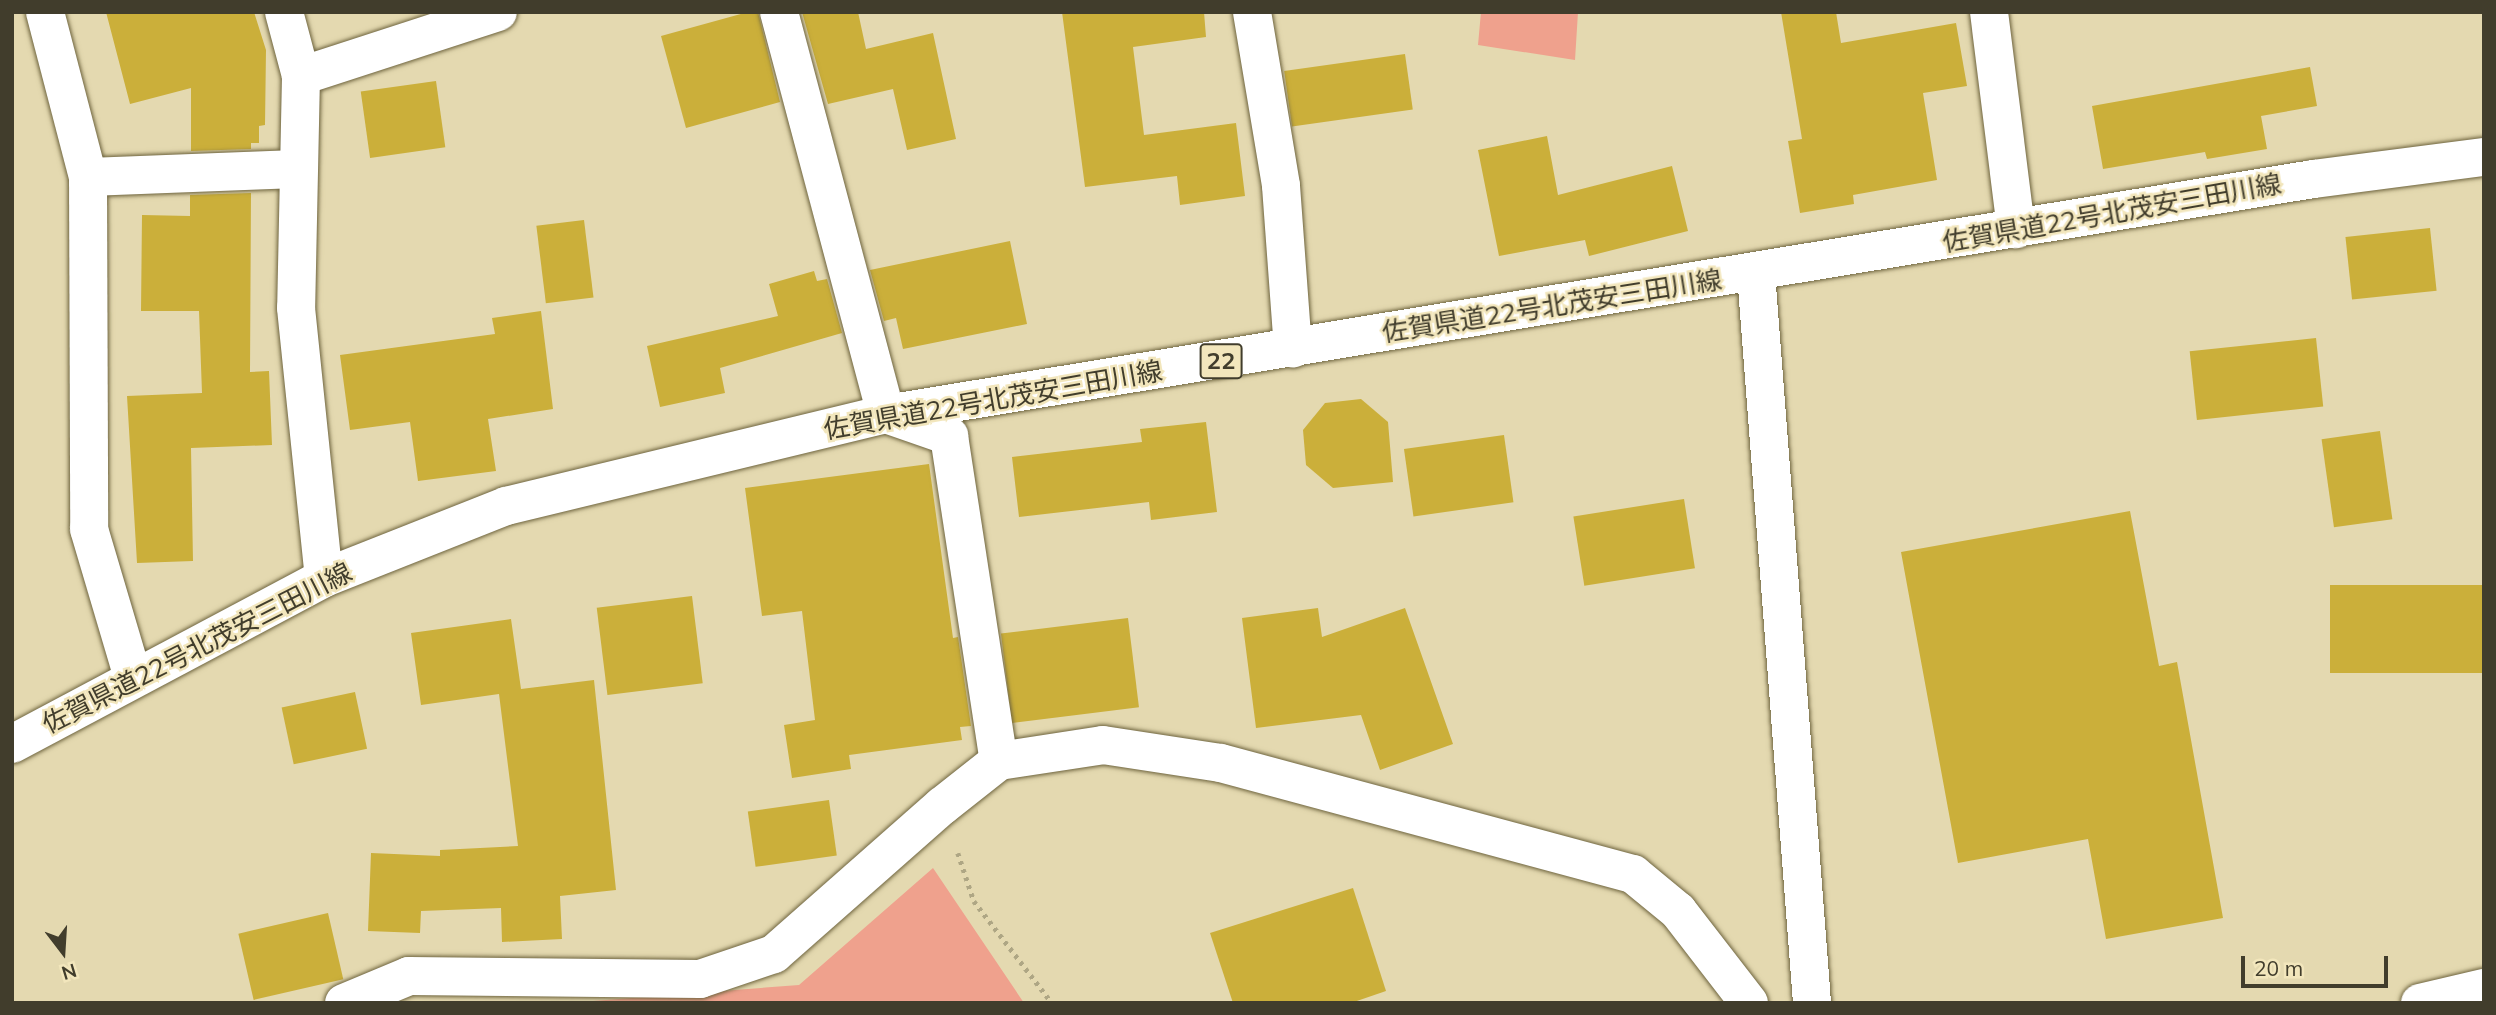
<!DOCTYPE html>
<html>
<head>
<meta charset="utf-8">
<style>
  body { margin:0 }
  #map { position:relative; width:2496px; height:1015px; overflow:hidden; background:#e4d9b0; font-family:Mulish,"Noto Sans JP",sans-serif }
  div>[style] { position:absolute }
  .green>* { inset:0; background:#efa18d }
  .building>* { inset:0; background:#cbaf3a; transform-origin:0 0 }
  .path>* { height:4.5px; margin-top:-2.25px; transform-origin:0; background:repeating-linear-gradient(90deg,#aea684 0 3.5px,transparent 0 8.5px) }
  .roads { filter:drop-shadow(0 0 2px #6e643e) drop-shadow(0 0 2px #6e643e) }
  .minor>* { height:38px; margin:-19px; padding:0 19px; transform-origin:19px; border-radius:19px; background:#fff }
  .tertiary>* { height:38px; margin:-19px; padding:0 19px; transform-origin:19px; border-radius:19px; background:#fff }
  .primary>* { height:38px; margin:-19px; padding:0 19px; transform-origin:19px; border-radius:19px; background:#fff }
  span { translate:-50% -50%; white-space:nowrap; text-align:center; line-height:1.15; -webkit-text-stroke:5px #f2e6bc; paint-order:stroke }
  .shield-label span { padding:2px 5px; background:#f2e6bc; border:2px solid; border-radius:5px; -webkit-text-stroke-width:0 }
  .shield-label { font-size:24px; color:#413d2c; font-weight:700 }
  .street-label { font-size:26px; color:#413d2c }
  .frame { position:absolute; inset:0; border:14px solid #413d2c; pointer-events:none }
  .north { position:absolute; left:28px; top:917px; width:70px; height:70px; -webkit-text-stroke:5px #f2e6bc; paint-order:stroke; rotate:163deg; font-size:19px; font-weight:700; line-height:28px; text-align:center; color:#413d2c }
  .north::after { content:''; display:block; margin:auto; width:24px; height:32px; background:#413d2c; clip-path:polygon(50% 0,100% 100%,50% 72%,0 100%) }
  .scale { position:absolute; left:2241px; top:956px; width:147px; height:32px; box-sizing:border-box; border:4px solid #413d2c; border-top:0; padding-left:9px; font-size:21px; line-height:24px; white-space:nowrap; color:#413d2c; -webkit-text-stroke:5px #f2e6bc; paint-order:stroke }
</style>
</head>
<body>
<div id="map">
  <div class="green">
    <i style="clip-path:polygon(1481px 12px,1578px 12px,1575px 60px,1478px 45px)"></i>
    <i style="clip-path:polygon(933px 868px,1024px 1003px,567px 1003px,799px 985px)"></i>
  </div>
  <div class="building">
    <i style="clip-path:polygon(106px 12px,254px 12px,266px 50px,265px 125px,259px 126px,259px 143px,251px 143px,251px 149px,191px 151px,191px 88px,130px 104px)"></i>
    <i style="clip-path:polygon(748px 12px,758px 12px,780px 102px,686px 128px,661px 36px)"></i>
    <i style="clip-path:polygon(802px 12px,858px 12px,866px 49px,933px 33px,956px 139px,907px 150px,893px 89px,828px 104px)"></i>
    <i style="clip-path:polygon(1062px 12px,1204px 12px,1206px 37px,1133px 47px,1144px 135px,1236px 123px,1245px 196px,1180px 205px,1177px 176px,1085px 187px)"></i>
    <i style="clip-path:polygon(1781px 12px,1836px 12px,1841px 43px,1956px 23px,1967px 86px,1923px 93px,1937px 180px,1853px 195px,1854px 204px,1800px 213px,1788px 141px,1802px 139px)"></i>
    <i style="left:1405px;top:54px;width:56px;height:122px;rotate:82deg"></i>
    <i style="clip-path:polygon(2310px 67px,2317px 106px,2261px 116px,2267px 149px,2207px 159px,2205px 152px,2103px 169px,2092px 106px)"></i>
    <i style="left:436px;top:81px;width:67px;height:76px;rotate:82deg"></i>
    <i style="clip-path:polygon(1547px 136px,1558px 195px,1672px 166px,1688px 231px,1589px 256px,1585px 240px,1499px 256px,1478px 150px)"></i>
    <i style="clip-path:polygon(251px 193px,250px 372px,269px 371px,272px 445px,191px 448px,193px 561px,137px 563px,127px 396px,202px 393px,199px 311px,141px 311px,142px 215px,190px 216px,190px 195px)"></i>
    <i style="left:584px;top:220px;width:78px;height:48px;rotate:83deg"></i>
    <i style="left:2430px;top:228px;width:63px;height:85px;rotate:84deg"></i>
    <i style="clip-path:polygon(1010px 241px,1027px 324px,903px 349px,896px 318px,884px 321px,870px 270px)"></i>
    <i style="clip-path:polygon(814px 271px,817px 281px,827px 279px,842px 333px,720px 368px,725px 393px,660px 407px,647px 346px,778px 316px,769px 284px)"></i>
    <i style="clip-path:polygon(541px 311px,553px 409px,488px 419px,496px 471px,418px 481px,410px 422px,350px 430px,340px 355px,495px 334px,492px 318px)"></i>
    <i style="left:2316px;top:338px;width:69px;height:127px;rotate:84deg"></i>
    <i style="clip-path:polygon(1361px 399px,1388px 422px,1393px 482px,1333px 488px,1306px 465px,1303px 430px,1325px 403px)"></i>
    <i style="clip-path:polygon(1206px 422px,1217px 512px,1151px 520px,1149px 502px,1019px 517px,1012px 457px,1142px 442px,1140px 429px)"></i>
    <i style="left:2380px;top:431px;width:89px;height:59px;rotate:82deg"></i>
    <i style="left:1504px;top:435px;width:68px;height:101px;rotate:82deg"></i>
    <i style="clip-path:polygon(929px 464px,953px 638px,958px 637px,971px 726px,960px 727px,962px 740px,849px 755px,851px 769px,792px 778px,784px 725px,815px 720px,802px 611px,762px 616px,745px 488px)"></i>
    <i style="left:1684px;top:499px;width:70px;height:112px;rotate:81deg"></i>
    <i style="clip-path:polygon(2130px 511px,2159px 666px,2177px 662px,2223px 918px,2106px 939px,2088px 839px,1958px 863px,1901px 552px)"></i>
    <i style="left:2484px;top:585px;width:88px;height:154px;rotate:90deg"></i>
    <i style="left:692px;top:596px;width:88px;height:96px;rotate:83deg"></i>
    <i style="clip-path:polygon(1318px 608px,1322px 637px,1405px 608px,1453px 744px,1380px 770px,1361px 715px,1256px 728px,1242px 618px)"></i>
    <i style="left:1128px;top:618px;width:90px;height:128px;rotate:83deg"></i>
    <i style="clip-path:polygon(511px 619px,521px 689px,594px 680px,616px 890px,560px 896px,562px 939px,502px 942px,501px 908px,421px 911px,420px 933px,368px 931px,371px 853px,440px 856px,440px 850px,518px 846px,499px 694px,421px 705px,411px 633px)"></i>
    <i style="left:355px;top:692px;width:58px;height:75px;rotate:78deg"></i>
    <i style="left:829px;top:800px;width:56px;height:82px;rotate:82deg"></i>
    <i style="clip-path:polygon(1353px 888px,1386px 991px,1351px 1003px,1233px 1003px,1210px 933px)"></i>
    <i style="left:328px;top:913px;width:68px;height:92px;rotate:77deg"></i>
  </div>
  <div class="path">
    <i style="left:958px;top:853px;width:51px;rotate:71.6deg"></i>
    <i style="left:974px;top:901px;width:128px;rotate:52.6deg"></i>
  </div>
  <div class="roads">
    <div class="minor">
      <i style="left:45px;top:12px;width:171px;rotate:75.4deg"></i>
      <i style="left:88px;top:177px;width:352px;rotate:89.8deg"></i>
      <i style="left:89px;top:529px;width:155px;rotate:73.5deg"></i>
      <i style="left:284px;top:12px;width:66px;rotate:75.1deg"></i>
      <i style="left:301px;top:76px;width:232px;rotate:91.2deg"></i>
      <i style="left:296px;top:308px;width:271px;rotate:84.1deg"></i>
      <i style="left:779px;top:12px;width:416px;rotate:75.1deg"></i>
      <i style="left:886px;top:414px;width:67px;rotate:19.2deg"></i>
      <i style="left:949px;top:436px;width:329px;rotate:81.3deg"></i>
      <i style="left:1252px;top:12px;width:176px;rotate:80.5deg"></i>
      <i style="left:1281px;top:186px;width:163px;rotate:85.8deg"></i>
      <i style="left:1989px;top:12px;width:219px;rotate:82.9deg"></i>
      <i style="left:301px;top:76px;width:207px;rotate:-18deg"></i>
      <i style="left:88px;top:177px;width:209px;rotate:-2.2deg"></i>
      <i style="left:344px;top:1003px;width:70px;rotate:-22.6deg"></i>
      <i style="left:409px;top:976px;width:291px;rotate:0.6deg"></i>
      <i style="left:700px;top:979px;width:78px;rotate:-18.7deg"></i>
      <i style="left:774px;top:954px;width:224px;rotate:-41.4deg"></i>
      <i style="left:942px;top:806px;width:73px;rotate:-38.3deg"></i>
      <i style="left:999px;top:761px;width:105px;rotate:-8.7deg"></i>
      <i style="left:1103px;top:745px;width:119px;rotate:8.7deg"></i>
      <i style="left:1221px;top:763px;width:427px;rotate:15.1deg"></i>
      <i style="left:1633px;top:874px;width:58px;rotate:39.4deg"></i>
      <i style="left:1678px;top:911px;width:116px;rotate:52.3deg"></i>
      <i style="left:2420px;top:1003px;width:66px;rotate:-13.2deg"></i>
    </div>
    <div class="tertiary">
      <i style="left:1756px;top:273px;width:732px;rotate:85.61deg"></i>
    </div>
    <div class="primary">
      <i style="left:12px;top:744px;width:353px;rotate:-28deg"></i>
      <i style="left:324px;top:578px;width:196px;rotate:-21.6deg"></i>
      <i style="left:506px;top:506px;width:391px;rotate:-13.6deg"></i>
      <i style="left:886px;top:414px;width:1447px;rotate:-9.35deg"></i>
      <i style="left:2314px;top:179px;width:171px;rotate:-7.4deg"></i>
    </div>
  </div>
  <div class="shield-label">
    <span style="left:1221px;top:361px">22</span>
  </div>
  <div class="street-label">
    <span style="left:2112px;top:213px;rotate:-10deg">佐賀県道22号北茂安三田川線</span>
    <span style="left:1552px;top:306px;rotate:-9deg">佐賀県道22号北茂安三田川線</span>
    <span style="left:993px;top:400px;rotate:-10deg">佐賀県道22号北茂安三田川線</span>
    <span style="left:197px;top:648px;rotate:-27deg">佐賀県道22号北茂安三田川線</span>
  </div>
  <div class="frame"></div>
  <div class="north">N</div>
  <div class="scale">20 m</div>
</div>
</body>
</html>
